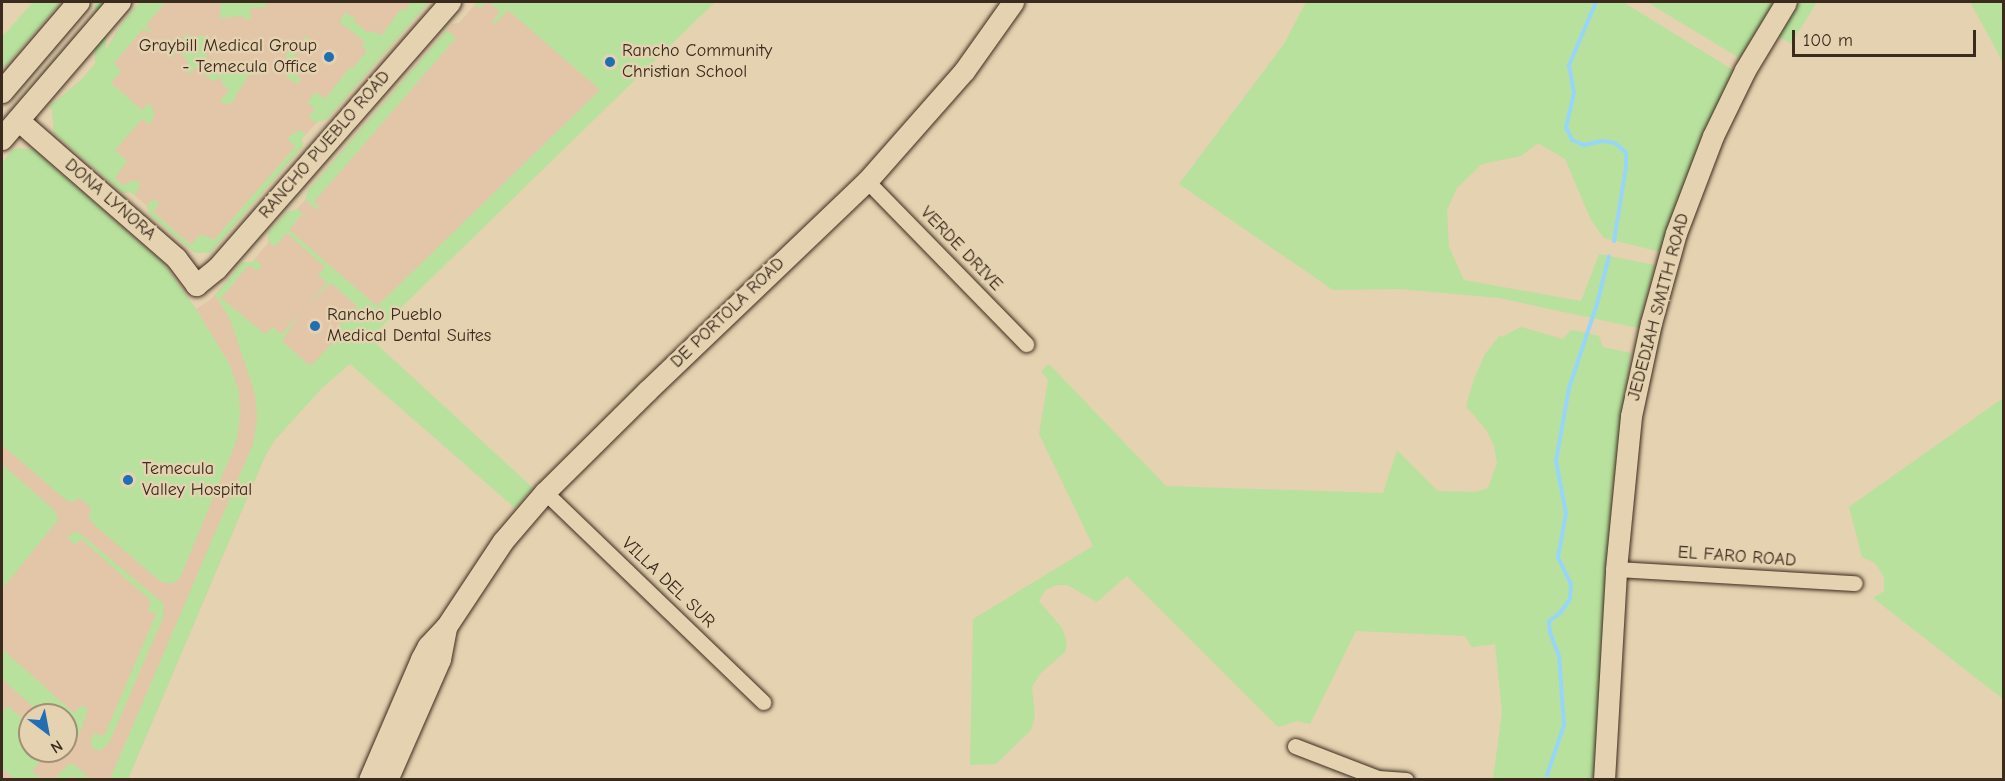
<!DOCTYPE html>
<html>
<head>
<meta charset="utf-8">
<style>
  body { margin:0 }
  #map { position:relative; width:2005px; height:781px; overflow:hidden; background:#e5d2b0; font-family:"Comic Neue",sans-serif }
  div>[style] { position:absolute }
  .built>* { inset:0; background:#e3c6a7 }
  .green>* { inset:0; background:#b8e19e; transform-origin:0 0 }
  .stream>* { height:4px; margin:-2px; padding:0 2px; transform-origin:2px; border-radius:2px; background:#97d6f8 }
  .roads { filter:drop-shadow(0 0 2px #3b2a1e) drop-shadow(0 0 2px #3b2a1e) }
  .street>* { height:15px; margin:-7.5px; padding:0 7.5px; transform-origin:7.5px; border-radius:7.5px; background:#e5d2b0 }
  .secondary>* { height:21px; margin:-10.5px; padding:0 10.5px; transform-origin:10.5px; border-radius:10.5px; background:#e5d2b0 }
  .primary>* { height:22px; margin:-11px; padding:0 11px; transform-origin:11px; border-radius:11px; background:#e5d2b0 }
  .dots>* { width:16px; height:16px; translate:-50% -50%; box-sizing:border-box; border:3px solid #e5d2b0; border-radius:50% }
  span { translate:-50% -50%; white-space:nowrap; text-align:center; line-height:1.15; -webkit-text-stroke:5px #e5d2b0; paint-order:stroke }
  .poi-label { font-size:18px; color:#3b2a1e }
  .right { translate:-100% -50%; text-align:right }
  .left { translate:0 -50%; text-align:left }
  .street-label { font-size:18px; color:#3b2a1e }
  .frame { position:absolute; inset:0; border:3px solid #3b2a1e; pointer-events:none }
  .north { position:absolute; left:18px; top:703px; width:60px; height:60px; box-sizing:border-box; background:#e5d2b0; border:2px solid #a18f76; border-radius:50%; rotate:148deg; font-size:16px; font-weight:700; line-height:24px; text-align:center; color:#3b2a1e }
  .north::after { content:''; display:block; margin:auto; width:21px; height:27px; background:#1f6fb2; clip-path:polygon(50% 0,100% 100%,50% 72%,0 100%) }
  .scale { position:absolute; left:1792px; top:30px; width:184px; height:27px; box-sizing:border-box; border:3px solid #3b2a1e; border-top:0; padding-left:8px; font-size:18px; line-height:21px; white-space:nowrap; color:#3b2a1e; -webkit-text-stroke:4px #e5d2b0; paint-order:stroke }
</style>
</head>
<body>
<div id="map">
  <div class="built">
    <i style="clip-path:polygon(140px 2px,429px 2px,327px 119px,319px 120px,302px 139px,303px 146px,210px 253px,195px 253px,150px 215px,148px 207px,140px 200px,130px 192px,123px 193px,54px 133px,52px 109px,49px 107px,81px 80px,102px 56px,123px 22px)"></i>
    <i style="clip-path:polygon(evenodd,477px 2px,705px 2px,380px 316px,275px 440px,266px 454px,128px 779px,2px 780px,2px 195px,37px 153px,163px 263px,196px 309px,211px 299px,243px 262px,252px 262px,268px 243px,268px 233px,287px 212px,294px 212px,308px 197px,308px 190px,452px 24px,459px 23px,477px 2px,30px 715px,66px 715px,66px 751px,30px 751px,30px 715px)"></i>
  </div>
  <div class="green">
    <i style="clip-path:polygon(33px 2px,61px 2px,2px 70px,2px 37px)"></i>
    <i style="left:95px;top:2px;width:11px;height:142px"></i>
    <i style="clip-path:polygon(140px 2px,166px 2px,146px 25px,153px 33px,143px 29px,114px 63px,121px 71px,111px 83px,142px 110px,149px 103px,155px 113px,150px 125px,142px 119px,115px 150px,127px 161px,115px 178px,124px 186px,132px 180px,138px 182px,140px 185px,135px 196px,130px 192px,123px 193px,54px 133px,52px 109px,49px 107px,81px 80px,102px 56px,123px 22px)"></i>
    <i style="clip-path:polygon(221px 2px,278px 2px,266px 4px,266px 7px,250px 8px,251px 19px,244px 19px,243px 16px,220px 18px)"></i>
    <i style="clip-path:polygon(411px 2px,429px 2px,327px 119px,316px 123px,308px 117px,315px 109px,307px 102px,316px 92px,325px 99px,350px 67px,352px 69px,367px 51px,362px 47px,364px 44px,361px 38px,341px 24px,340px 20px,345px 13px,356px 18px,354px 21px,367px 32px,375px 32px,381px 36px,401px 9px,404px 11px)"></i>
    <i style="clip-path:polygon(477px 2px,715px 2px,370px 338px,533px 488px,515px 508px,350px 364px,322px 388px,275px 440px,266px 454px,128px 779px,110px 779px,253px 444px,257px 419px,255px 394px,230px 319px,215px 295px,243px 262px,252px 262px,255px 259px,261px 265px,258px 271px,249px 265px,221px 298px,265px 334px,273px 327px,282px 334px,298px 315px,282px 341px,309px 365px,314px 363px,335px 340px,331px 336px,357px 306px,331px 283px,308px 304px,327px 283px,318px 275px,325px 267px,287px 233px,275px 246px,269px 243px,268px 233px,287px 212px,297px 209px,308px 219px,301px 215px,289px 230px,377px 306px,600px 90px,508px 10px,495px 24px,493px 21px,500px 12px,489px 2px,480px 8px,474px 5px)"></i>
    <i style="clip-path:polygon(1306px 2px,1623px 2px,1733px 70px,1733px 75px,1661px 252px,1604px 238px,1591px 220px,1565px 159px,1538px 143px,1521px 156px,1482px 164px,1457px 188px,1447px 210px,1449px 247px,1464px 280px,1581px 301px,1599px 254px,1655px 265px,1638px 328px,1499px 298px,1400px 289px,1333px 290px,1179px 184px,1284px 44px)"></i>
    <i style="clip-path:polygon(1647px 2px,1777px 2px,1741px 59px)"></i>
    <i style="clip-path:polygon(1798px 2px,1817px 2px,1791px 44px,1777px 35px)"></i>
    <i style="clip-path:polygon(1970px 2px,2003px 2px,2003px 65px,1998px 53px)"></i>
    <i style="clip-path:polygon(447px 30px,456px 38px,314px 202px,319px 207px,317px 210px,305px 200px,308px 190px)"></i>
    <i style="clip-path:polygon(187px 34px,190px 36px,209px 36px,209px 44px,206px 45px,207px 61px,219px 60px,224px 72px,255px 67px,255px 71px,269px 70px,269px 73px,246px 76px,246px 80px,234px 98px,236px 100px,229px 104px,223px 103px,220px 101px,229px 90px,222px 83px,222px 78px,212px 81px,196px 67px,189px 74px,183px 69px,189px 61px,178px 51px,170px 58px,165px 52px,164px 44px,168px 38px,177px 46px)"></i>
    <i style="clip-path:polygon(307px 36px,309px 38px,294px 55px,299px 60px,296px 63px,299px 66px,294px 72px,301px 79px,298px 84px,287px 78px,286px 54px)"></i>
    <i style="clip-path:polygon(299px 130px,306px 134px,302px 139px,303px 146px,210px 253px,195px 253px,150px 215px,146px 205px,154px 199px,159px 204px,153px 212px,191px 245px,201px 234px,214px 240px,295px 147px,287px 138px)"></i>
    <i style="clip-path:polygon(18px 148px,34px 150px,163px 263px,196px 309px,230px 365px,239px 391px,240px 415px,237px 440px,180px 578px,172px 584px,161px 582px,91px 522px,89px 517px,91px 508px,80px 498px,72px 502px,67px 501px,2px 445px,2px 163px,12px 150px)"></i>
    <i style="clip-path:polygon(1521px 327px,1563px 339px,1571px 330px,1588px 333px,1599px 336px,1603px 347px,1631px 353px,1612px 490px,1595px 772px,1592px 778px,1493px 779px,1502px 712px,1495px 644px,1472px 647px,1465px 636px,1356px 631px,1310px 724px,1297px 721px,1278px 727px,1127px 576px,1097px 602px,1067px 585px,1057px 585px,1045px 590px,1039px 601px,1062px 628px,1067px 642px,1065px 652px,1040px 674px,1032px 687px,1035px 716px,1031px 730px,996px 764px,970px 765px,973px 619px,1093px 546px,1039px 434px,1048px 380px,1041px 371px,1049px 364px,1166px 486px,1383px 493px,1397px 450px,1438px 491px,1476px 492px,1488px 488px,1497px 463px,1494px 446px,1487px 431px,1466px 406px,1474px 379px,1485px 354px,1500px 335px,1502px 337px)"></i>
    <i style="clip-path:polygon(2003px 398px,2003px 699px,1873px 598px,1884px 591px,1884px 577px,1875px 563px,1862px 557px,1849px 507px)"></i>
    <i style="clip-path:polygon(2px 464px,55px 511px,58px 520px,2px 589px)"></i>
    <i style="clip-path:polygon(77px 531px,164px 604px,163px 618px,109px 743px,100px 751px,92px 748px,91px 740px,94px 733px,104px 736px,156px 614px,148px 611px,151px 601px,81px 539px,75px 545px,67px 537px)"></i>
    <i style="clip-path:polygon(2px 649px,74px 713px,82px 705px,88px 710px,77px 740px,66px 736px,66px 715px,42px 715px,2px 679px)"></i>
    <i style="clip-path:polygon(8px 706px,30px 725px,30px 751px,49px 751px,32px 771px,41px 779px,15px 779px,2px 768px,2px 713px)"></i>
    <i style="clip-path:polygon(74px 764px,90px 779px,76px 779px,71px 776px,68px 779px,55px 779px,67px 765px)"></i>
  </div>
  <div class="stream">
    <i style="left:1596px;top:2px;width:69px;rotate:113.2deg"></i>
    <i style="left:1569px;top:65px;width:28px;rotate:80deg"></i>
    <i style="left:1574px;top:93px;width:35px;rotate:103deg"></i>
    <i style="left:1566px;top:127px;width:14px;rotate:65deg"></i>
    <i style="left:1572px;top:140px;width:13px;rotate:23deg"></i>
    <i style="left:1584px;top:145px;width:19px;rotate:-12deg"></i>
    <i style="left:1603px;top:141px;width:12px;rotate:9deg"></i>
    <i style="left:1615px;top:143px;width:15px;rotate:42deg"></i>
    <i style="left:1626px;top:153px;width:14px;rotate:90deg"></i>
    <i style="left:1626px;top:167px;width:75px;rotate:99.2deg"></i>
    <i style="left:1547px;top:775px;width:53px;rotate:-71.2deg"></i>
    <i style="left:1564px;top:725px;width:69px;rotate:-94.1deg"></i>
    <i style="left:1559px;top:656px;width:25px;rotate:-111deg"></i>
    <i style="left:1550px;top:633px;width:12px;rotate:-95deg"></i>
    <i style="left:1549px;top:621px;width:14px;rotate:-36deg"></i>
    <i style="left:1560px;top:613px;width:17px;rotate:-54deg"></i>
    <i style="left:1570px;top:599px;width:15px;rotate:-86deg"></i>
    <i style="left:1571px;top:584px;width:30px;rotate:-116deg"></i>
    <i style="left:1558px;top:557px;width:45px;rotate:-79.7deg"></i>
    <i style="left:1566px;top:513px;width:53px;rotate:-100.9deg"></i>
    <i style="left:1556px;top:461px;width:74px;rotate:-79.9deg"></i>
    <i style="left:1569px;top:388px;width:89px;rotate:-71.6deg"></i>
    <i style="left:1597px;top:304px;width:49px;rotate:-76deg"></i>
  </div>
  <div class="roads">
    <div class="street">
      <i style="left:867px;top:181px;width:228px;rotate:45.7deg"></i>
      <i style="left:545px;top:492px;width:303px;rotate:43.9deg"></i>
      <i style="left:1616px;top:569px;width:239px;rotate:3.4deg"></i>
      <i style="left:1295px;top:746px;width:89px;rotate:21.1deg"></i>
      <i style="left:1378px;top:778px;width:28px;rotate:4deg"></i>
    </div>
    <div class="secondary">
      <i style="left:18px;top:120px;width:210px;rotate:41.1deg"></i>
      <i style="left:176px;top:258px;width:34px;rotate:53deg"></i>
      <i style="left:196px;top:285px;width:27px;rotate:-39deg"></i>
      <i style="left:217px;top:268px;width:354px;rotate:-48.8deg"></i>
      <i style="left:369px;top:780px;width:132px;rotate:-66.7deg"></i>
      <i style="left:421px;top:659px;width:15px;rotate:-62deg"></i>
      <i style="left:428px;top:646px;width:26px;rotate:-47deg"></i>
      <i style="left:446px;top:627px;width:103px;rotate:-56.5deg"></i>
      <i style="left:503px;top:541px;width:65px;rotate:-49.4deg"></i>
      <i style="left:545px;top:492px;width:144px;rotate:-44.7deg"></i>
      <i style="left:647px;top:391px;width:304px;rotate:-43.7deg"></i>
      <i style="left:867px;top:181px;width:147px;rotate:-48.6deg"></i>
      <i style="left:964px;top:71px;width:85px;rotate:-54.6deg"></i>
      <i style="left:387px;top:780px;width:132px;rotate:-66.3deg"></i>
      <i style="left:440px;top:659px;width:33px;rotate:-79deg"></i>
      <i style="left:1604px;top:780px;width:211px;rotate:-86.7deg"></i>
      <i style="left:1616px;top:569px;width:154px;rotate:-84.4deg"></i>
      <i style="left:1631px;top:416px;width:95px;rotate:-77.9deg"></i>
      <i style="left:1651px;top:323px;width:93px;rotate:-74.5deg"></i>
      <i style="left:1676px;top:233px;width:104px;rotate:-69.1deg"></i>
      <i style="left:1713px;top:136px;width:73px;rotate:-64.1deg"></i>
      <i style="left:1745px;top:70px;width:79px;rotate:-58.9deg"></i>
    </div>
    <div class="primary">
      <i style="left:2px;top:92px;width:118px;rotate:-49.5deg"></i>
      <i style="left:2px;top:139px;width:181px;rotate:-49.3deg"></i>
    </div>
  </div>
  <div class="dots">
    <i style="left:329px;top:57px;background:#1f6fb2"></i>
    <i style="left:610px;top:62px;background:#1f6fb2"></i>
    <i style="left:315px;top:326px;background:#1f6fb2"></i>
    <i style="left:128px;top:480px;background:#1f6fb2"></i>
  </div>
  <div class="poi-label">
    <span class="right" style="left:317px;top:57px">Graybill Medical Group<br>- Temecula Office</span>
    <span class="left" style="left:622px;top:62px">Rancho Community<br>Christian School</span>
    <span class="left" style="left:327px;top:326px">Rancho Pueblo<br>Medical Dental Suites</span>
    <span class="left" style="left:142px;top:480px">Temecula<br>Valley Hospital</span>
  </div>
  <div class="street-label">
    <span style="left:325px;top:145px;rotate:-49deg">RANCHO PUEBLO ROAD</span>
    <span style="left:110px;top:200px;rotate:41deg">DONA LYNORA</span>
    <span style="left:961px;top:249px;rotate:46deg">VERDE DRIVE</span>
    <span style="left:1659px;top:307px;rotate:-75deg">JEDEDIAH SMITH ROAD</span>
    <span style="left:728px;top:313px;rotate:-44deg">DE PORTOLA ROAD</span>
    <span style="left:1737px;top:557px;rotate:4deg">EL FARO ROAD</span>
    <span style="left:668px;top:583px;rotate:44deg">VILLA DEL SUR</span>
  </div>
  <div class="frame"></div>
  <div class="north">N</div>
  <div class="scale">100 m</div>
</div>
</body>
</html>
